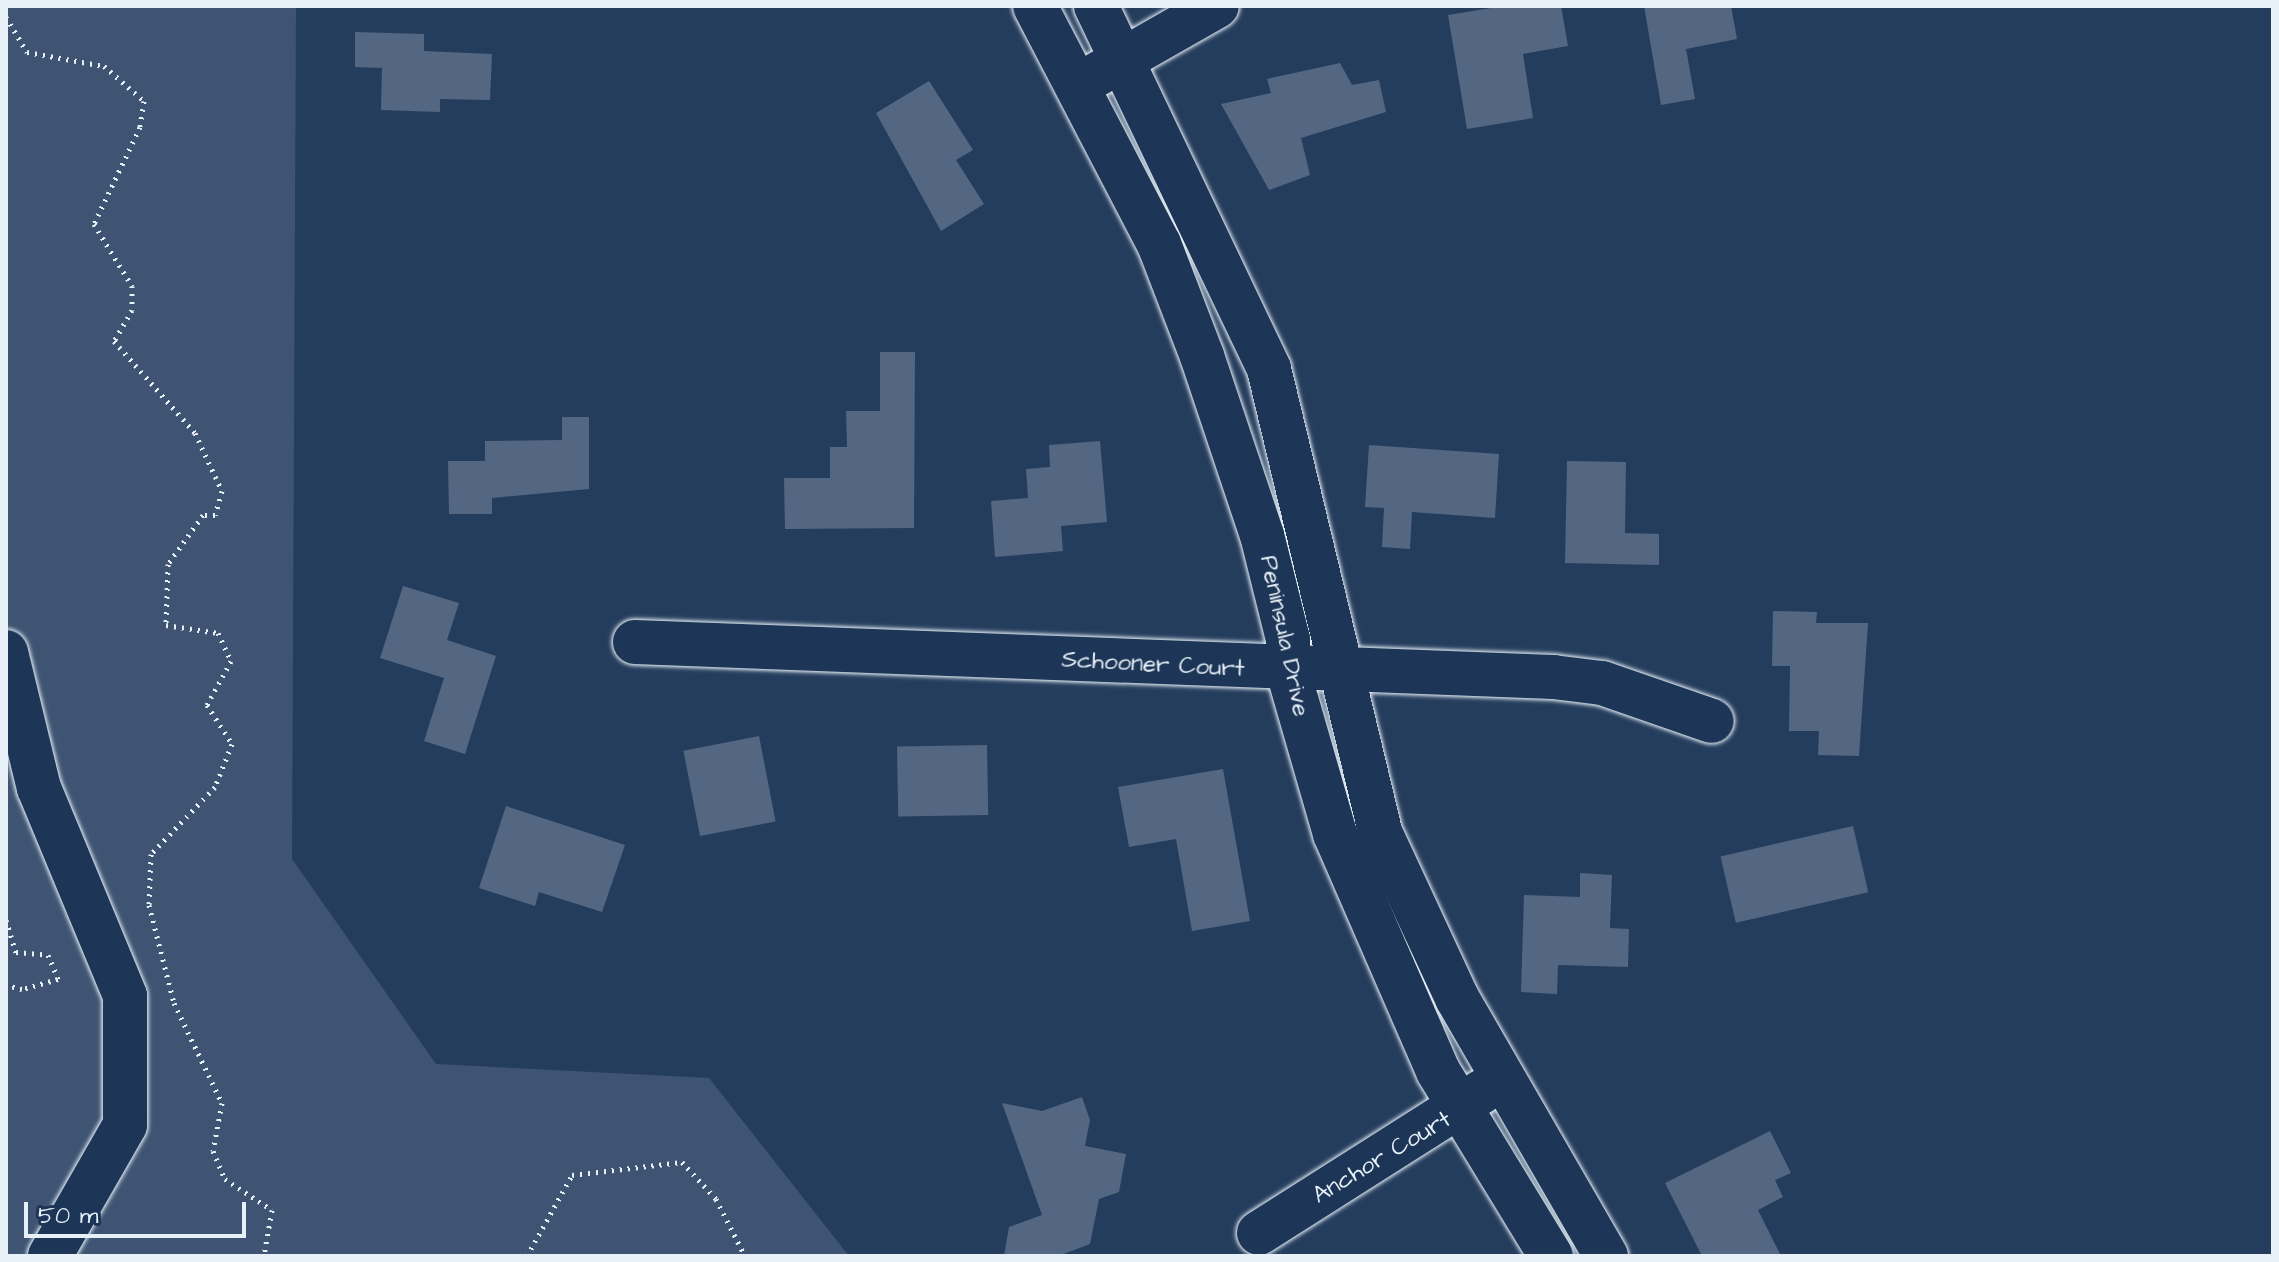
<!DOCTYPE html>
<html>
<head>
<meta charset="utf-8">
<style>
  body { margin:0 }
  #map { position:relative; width:2279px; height:1262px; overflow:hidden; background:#253d5d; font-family:"Architects Daughter",sans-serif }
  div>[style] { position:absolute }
  .green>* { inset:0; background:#3e5472 }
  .building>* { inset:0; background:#536782; transform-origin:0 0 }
  .path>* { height:5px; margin-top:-2.5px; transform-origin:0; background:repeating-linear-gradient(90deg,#e8f1f8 0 2px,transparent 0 8px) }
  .roads { filter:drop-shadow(0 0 2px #e8f1f8) drop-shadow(0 0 2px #e8f1f8) }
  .minor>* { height:44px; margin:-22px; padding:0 22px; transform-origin:22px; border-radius:22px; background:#1d3557 }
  span { translate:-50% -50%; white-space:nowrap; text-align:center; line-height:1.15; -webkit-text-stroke:6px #1d3557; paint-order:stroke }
  .street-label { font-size:24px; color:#e8f1f8 }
  .frame { position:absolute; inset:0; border:8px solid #e8f1f8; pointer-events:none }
  .scale { position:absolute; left:24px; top:1202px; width:222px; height:36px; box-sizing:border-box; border:4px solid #e8f1f8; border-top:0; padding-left:10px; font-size:24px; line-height:28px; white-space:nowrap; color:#e8f1f8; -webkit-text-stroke:6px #1d3557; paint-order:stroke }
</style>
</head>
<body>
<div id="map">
  <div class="green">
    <i style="clip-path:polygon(6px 6px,296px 6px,292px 859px,436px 1064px,709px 1078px,849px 1256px,6px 1256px)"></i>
  </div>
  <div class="building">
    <i style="clip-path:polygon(1503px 6px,1561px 6px,1568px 46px,1523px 54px,1533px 118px,1467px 129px,1448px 15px)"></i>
    <i style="clip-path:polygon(1644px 6px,1731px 6px,1737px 39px,1686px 49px,1695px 99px,1661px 105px)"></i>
    <i style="clip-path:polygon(355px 32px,424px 34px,424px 51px,492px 54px,490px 100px,440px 99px,440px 112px,381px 110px,382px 68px,355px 67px)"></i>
    <i style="clip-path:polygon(1340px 63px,1352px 85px,1379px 80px,1386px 112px,1301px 138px,1310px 175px,1269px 190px,1221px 104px,1271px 93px,1267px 79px)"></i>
    <i style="clip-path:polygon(929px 81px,973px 150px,956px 160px,984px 204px,941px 231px,876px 113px)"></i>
    <i style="clip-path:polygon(880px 352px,915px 352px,914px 528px,785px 529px,784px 478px,830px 478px,830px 447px,847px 447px,846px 411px,880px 411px)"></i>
    <i style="clip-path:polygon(562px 417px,589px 417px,589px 489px,492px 498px,492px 514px,449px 514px,448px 461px,485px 461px,485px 441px,562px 440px)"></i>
    <i style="clip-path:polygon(1100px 441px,1107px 522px,1061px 526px,1063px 551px,995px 557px,991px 501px,1028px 498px,1026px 469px,1050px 467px,1049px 445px)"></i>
    <i style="clip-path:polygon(1369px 445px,1499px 454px,1495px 518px,1412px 512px,1410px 549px,1382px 547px,1384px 508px,1365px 507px)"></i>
    <i style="clip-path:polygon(1567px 461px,1626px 462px,1625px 533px,1659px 534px,1659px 565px,1565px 563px)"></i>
    <i style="clip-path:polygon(403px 586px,459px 603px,447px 640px,496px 656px,465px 754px,424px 741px,444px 678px,380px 658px)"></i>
    <i style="clip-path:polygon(1773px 611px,1817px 612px,1816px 623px,1868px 623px,1859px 756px,1818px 755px,1819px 731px,1789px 731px,1790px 666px,1772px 666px)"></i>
    <i style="left:759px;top:736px;width:87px;height:77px;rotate:79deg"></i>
    <i style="left:987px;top:745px;width:70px;height:90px;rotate:89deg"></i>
    <i style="clip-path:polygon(1223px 769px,1250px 921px,1192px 931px,1176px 839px,1129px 847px,1118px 787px)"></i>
    <i style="clip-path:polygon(506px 806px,625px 845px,602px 912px,539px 892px,535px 906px,479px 888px)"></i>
    <i style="left:1853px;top:826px;width:68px;height:136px;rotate:77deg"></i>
    <i style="clip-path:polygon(1580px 873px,1612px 875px,1610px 928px,1629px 929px,1628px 967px,1558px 965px,1557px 994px,1521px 992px,1524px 895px,1580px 897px)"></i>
    <i style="clip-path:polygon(1082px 1097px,1090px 1120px,1085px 1146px,1126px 1154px,1119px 1192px,1099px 1199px,1090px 1244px,1058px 1256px,1004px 1256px,1009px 1227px,1042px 1215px,1002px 1103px,1042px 1111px)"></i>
    <i style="clip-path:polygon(1770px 1131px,1791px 1173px,1775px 1180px,1783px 1197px,1758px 1210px,1781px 1256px,1702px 1256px,1665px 1183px)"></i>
  </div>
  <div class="path">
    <i style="left:6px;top:17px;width:41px;rotate:59deg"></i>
    <i style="left:27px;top:52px;width:78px;rotate:10.3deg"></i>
    <i style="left:104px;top:66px;width:53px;rotate:41.2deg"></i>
    <i style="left:144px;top:101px;width:26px;rotate:99deg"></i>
    <i style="left:140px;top:127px;width:107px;rotate:115.4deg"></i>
    <i style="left:94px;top:224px;width:73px;rotate:58.5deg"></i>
    <i style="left:132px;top:286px;width:24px;rotate:90deg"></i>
    <i style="left:132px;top:310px;width:36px;rotate:120deg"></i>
    <i style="left:114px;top:341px;width:123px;rotate:48.6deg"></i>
    <i style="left:195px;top:433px;width:64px;rotate:65deg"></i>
    <i style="left:222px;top:491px;width:25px;rotate:106deg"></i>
    <i style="left:215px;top:515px;width:12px;rotate:180deg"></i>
    <i style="left:203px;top:515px;width:60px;rotate:125.5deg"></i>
    <i style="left:168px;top:564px;width:61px;rotate:91.9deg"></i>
    <i style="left:166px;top:625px;width:53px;rotate:8.7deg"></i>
    <i style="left:218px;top:633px;width:31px;rotate:65deg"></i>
    <i style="left:231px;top:661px;width:50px;rotate:118.6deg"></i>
    <i style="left:207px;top:705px;width:46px;rotate:57.3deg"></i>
    <i style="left:232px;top:744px;width:46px;rotate:111.6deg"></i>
    <i style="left:215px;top:787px;width:93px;rotate:133.7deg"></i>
    <i style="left:151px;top:854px;width:51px;rotate:92.2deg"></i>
    <i style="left:149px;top:905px;width:101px;rotate:75.7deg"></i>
    <i style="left:174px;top:1003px;width:111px;rotate:64.4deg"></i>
    <i style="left:222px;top:1103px;width:49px;rotate:100.6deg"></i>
    <i style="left:213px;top:1151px;width:30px;rotate:67deg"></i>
    <i style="left:225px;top:1179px;width:56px;rotate:33.4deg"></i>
    <i style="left:272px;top:1210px;width:47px;rotate:99.9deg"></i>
    <i style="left:6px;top:920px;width:34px;rotate:73deg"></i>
    <i style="left:16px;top:952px;width:32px;rotate:5deg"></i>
    <i style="left:48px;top:955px;width:26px;rotate:67deg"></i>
    <i style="left:58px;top:979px;width:37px;rotate:164deg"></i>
    <i style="left:22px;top:989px;width:16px;rotate:-166deg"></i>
    <i style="left:527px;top:1256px;width:93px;rotate:-60.9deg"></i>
    <i style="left:572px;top:1175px;width:111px;rotate:-6.7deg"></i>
    <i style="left:682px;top:1162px;width:50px;rotate:47.4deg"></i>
    <i style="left:716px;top:1199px;width:64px;rotate:63deg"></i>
  </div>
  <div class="roads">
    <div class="minor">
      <i style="left:1035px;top:6px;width:268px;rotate:62.5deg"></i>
      <i style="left:1159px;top:244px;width:120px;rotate:69deg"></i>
      <i style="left:1202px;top:356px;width:189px;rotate:71.5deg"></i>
      <i style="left:1262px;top:535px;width:107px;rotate:76deg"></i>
      <i style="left:1288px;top:639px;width:32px;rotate:90deg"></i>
      <i style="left:1288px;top:671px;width:170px;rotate:73.9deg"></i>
      <i style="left:1335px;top:834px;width:258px;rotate:66.5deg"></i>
      <i style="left:1438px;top:1071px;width:217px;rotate:58.6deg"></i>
      <i style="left:1096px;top:6px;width:402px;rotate:64.5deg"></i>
      <i style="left:1269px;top:369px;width:476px;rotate:76.5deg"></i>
      <i style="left:1380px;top:832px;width:183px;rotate:65.1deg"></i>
      <i style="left:1457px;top:998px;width:298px;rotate:60deg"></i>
      <i style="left:1096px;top:75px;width:139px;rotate:-29.7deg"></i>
      <i style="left:635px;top:642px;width:919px;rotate:2.18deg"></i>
      <i style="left:1553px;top:677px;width:49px;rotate:7deg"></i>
      <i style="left:1602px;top:683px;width:116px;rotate:19.1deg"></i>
      <i style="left:6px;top:652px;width:140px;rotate:76.4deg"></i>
      <i style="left:39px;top:788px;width:225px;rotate:67.5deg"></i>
      <i style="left:125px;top:996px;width:129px;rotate:90deg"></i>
      <i style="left:125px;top:1125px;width:151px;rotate:119.8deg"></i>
      <i style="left:1259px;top:1233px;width:265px;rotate:-32.4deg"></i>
    </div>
  </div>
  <div class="street-label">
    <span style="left:1284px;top:636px;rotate:78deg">Peninsula Drive</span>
    <span style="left:1153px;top:665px;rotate:3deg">Schooner Court</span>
    <span style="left:1382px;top:1158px;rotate:-31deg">Anchor Court</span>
  </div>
  <div class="frame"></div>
  <div class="scale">50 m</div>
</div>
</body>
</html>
